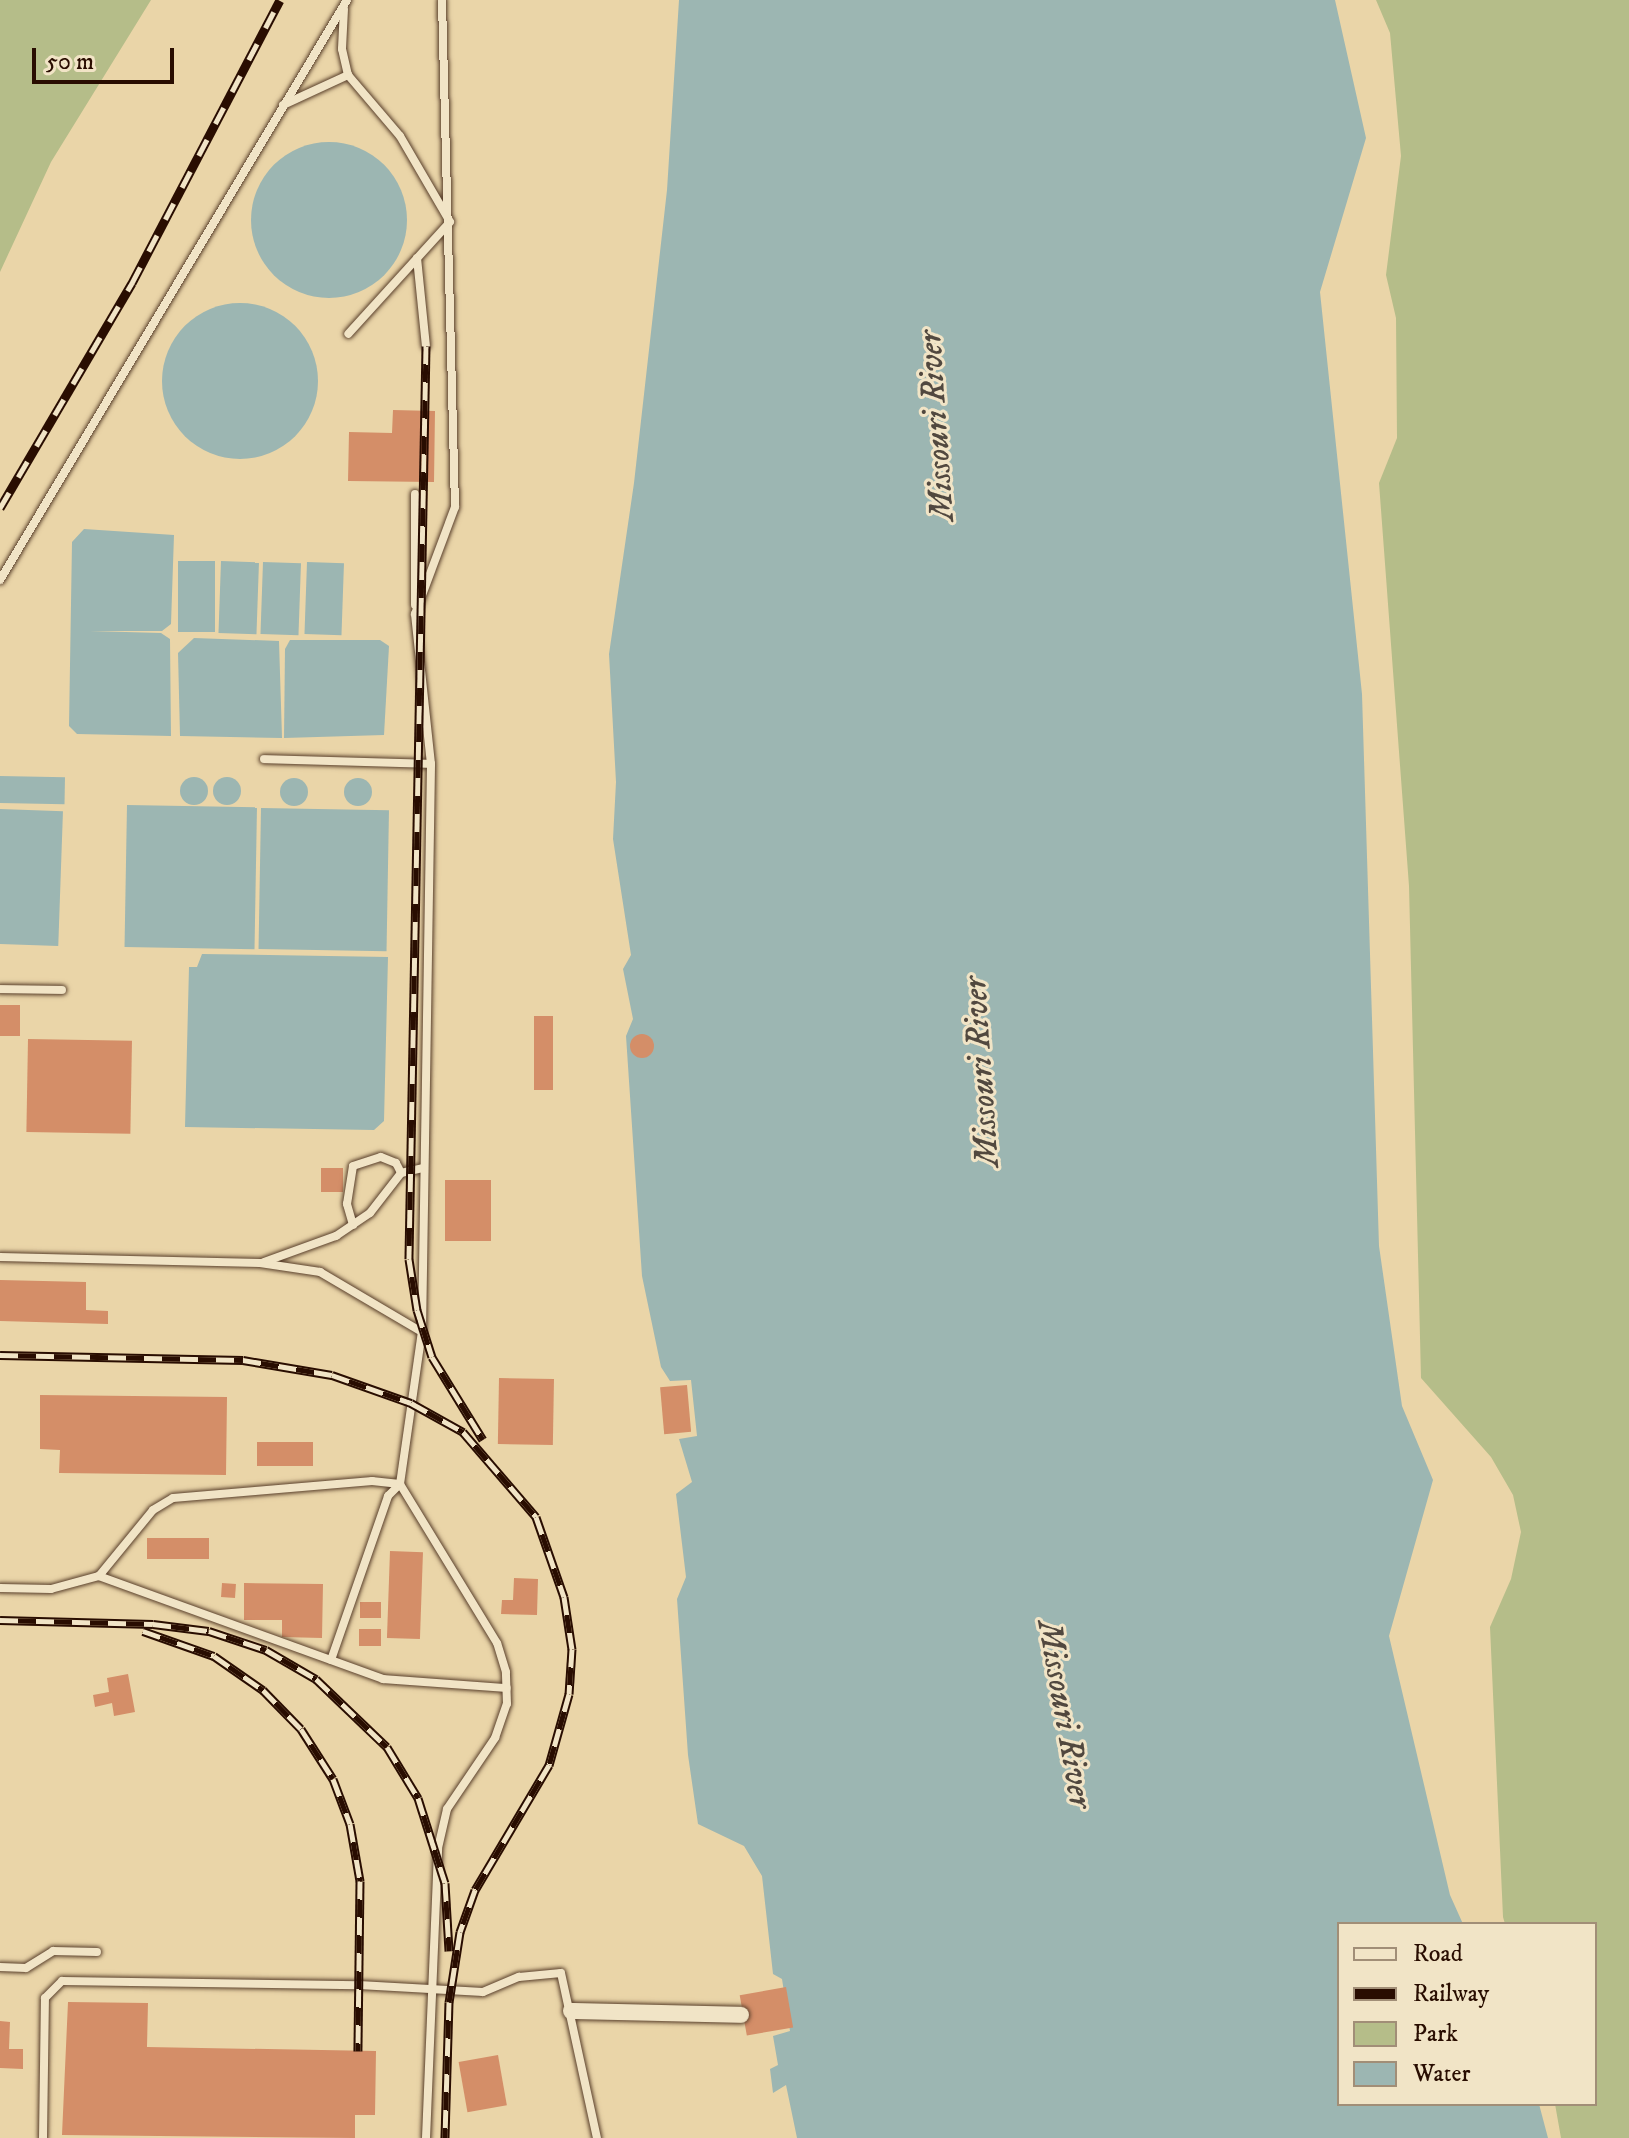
<!DOCTYPE html>
<html>
<head>
<meta charset="utf-8">
<style>
  body { margin:0 }
  #map { position:relative; width:1629px; height:2138px; overflow:hidden; background:#ead5a8; font-family:"IM FELL DW Pica",serif }
  div>[style] { position:absolute }
  .green>* { inset:0; background:#b5bd89 }
  .water>* { inset:0; background:#9cb6b2; transform-origin:0 0 }
  .round { border-radius:50% }
  .building>* { inset:0; background:#d48e68; transform-origin:0 0 }
  .roads { filter:drop-shadow(0 0 2px #593f2b) drop-shadow(0 0 2px #593f2b) }
  .lane>* { height:8px; margin:-4px; padding:0 4px; transform-origin:4px; border-radius:4px; background:#f1e4c6 }
  .street>* { height:16px; margin:-8px; padding:0 8px; transform-origin:8px; border-radius:8px; background:#f1e4c6 }
  .rail>* { height:9px; margin-top:-4.5px; transform-origin:0; background:repeating-linear-gradient(90deg,#f1e4c6 0 18px,#290d01 0 36px); box-sizing:border-box; border-block:2px solid #290d01 }
  span { translate:-50% -50%; white-space:nowrap; text-align:center; line-height:1.15; -webkit-text-stroke:6px #f1e4c6; paint-order:stroke }
  .water-label { font-size:34px; color:#51483f; font-style:italic }
  .legend { position:absolute; left:1337px; top:1922px; width:260px; height:184px; box-sizing:border-box; background:#f1e4c6; border:2px solid #a18e77; margin:0; padding:10px 14px; list-style:none; font-size:24px; color:#290d01 }
  .legend li { display:flex; align-items:center; gap:16px; height:40px }
  .legend b { width:40px; border:2px solid #a18e77 }
  .scale { position:absolute; left:32px; top:48px; width:142px; height:36px; box-sizing:border-box; border:4px solid #290d01; border-top:0; padding-left:10px; font-size:24px; line-height:28px; white-space:nowrap; color:#290d01; -webkit-text-stroke:6px #f1e4c6; paint-order:stroke }
</style>
</head>
<body>
<div id="map">
  <div class="green">
    <i style="clip-path:polygon(0 0,151px 0,51px 162px,0 272px)"></i>
    <i style="clip-path:polygon(1376px 0,1629px 0,1629px 2138px,1561px 2138px,1555px 2104px,1595px 2104px,1595px 1924px,1505px 1924px,1503px 1917px,1490px 1627px,1511px 1579px,1521px 1532px,1513px 1495px,1491px 1457px,1421px 1378px,1409px 886px,1379px 483px,1397px 438px,1396px 318px,1386px 275px,1401px 156px,1390px 33px)"></i>
  </div>
  <div class="water">
    <i style="clip-path:polygon(679px 0,1335px 0,1366px 138px,1320px 292px,1362px 694px,1379px 1246px,1402px 1406px,1433px 1480px,1389px 1636px,1450px 1895px,1463px 1924px,1339px 1924px,1339px 2104px,1539px 2104px,1548px 2138px,797px 2138px,786px 2085px,773px 2093px,770px 2069px,778px 2065px,773px 2036px,790px 2031px,782px 1979px,773px 1974px,762px 1876px,744px 1846px,698px 1824px,688px 1755px,677px 1599px,686px 1577px,676px 1494px,692px 1482px,679px 1439px,697px 1436px,691px 1380px,670px 1381px,661px 1367px,642px 1276px,626px 1036px,633px 1019px,623px 969px,631px 955px,613px 839px,616px 782px,609px 654px,634px 483px,667px 190px)"></i>
    <i class="round" style="left:251px;top:142px;width:156px;height:156px"></i>
    <i class="round" style="left:162px;top:303px;width:156px;height:156px"></i>
    <i style="clip-path:polygon(84px 529px,174px 535px,171px 624px,162px 631px,90px 631px,161px 633px,170px 639px,171px 736px,77px 734px,69px 726px,72px 542px)"></i>
    <i style="left:178px;top:561px;width:37px;height:71px"></i>
    <i style="left:221px;top:561px;width:38px;height:72px;rotate:2deg"></i>
    <i style="left:263px;top:562px;width:38px;height:72px;rotate:2deg"></i>
    <i style="left:307px;top:562px;width:37px;height:72px;rotate:2deg"></i>
    <i style="clip-path:polygon(194px 638px,279px 641px,282px 738px,180px 736px,178px 653px)"></i>
    <i style="clip-path:polygon(290px 640px,380px 640px,389px 646px,384px 735px,284px 738px,285px 649px)"></i>
    <i style="left:0;top:776px;width:65px;height:27px;rotate:1deg"></i>
    <i class="round" style="left:180px;top:777px;width:28px;height:28px"></i>
    <i class="round" style="left:213px;top:777px;width:28px;height:28px"></i>
    <i class="round" style="left:280px;top:778px;width:28px;height:28px"></i>
    <i class="round" style="left:344px;top:778px;width:28px;height:28px"></i>
    <i style="left:127px;top:805px;width:130px;height:142px;rotate:1deg"></i>
    <i style="left:261px;top:808px;width:128px;height:141px;rotate:1deg"></i>
    <i style="left:0;top:809px;width:63px;height:135px;rotate:2deg"></i>
    <i style="clip-path:polygon(202px 954px,388px 957px,384px 1121px,374px 1130px,185px 1127px,189px 967px,197px 967px)"></i>
  </div>
  <div class="building">
    <i style="clip-path:polygon(393px 410px,435px 411px,434px 482px,348px 481px,349px 432px,392px 433px)"></i>
    <i style="left:0;top:1005px;width:20px;height:31px"></i>
    <i style="left:534px;top:1016px;width:19px;height:74px"></i>
    <i class="round" style="left:630px;top:1034px;width:24px;height:24px"></i>
    <i style="left:28px;top:1039px;width:104px;height:93px;rotate:1deg"></i>
    <i style="left:321px;top:1168px;width:22px;height:24px"></i>
    <i style="left:445px;top:1180px;width:46px;height:61px"></i>
    <i style="clip-path:polygon(0 1280px,86px 1282px,86px 1310px,108px 1311px,108px 1324px,0 1321px)"></i>
    <i style="left:499px;top:1378px;width:55px;height:66px;rotate:1deg"></i>
    <i style="left:687px;top:1385px;width:47px;height:27px;rotate:85deg"></i>
    <i style="clip-path:polygon(40px 1395px,227px 1397px,226px 1475px,59px 1473px,60px 1450px,40px 1449px)"></i>
    <i style="left:257px;top:1442px;width:56px;height:24px"></i>
    <i style="left:147px;top:1538px;width:62px;height:21px"></i>
    <i style="left:390px;top:1551px;width:33px;height:87px;rotate:2deg"></i>
    <i style="clip-path:polygon(514px 1578px,538px 1579px,537px 1615px,501px 1614px,502px 1600px,513px 1600px)"></i>
    <i style="left:222px;top:1583px;width:14px;height:14px;rotate:4deg"></i>
    <i style="clip-path:polygon(244px 1583px,323px 1584px,322px 1638px,282px 1637px,282px 1620px,244px 1620px)"></i>
    <i style="left:360px;top:1602px;width:21px;height:16px"></i>
    <i style="left:359px;top:1629px;width:22px;height:17px"></i>
    <i style="clip-path:polygon(128px 1674px,135px 1712px,114px 1716px,112px 1703px,95px 1707px,93px 1695px,109px 1692px,107px 1678px)"></i>
    <i style="left:786px;top:1987px;width:41px;height:47px;rotate:80deg"></i>
    <i style="clip-path:polygon(68px 2002px,148px 2003px,147px 2047px,376px 2051px,375px 2115px,355px 2115px,355px 2138px,62px 2135px)"></i>
    <i style="clip-path:polygon(0 2021px,10px 2022px,9px 2049px,23px 2049px,23px 2069px,0 2068px)"></i>
    <i style="left:498px;top:2055px;width:51px;height:40px;rotate:80deg"></i>
  </div>
  <div class="roads">
    <div class="lane">
      <i style="left:344px;top:9px;width:40px;rotate:92.9deg"></i>
      <i style="left:342px;top:49px;width:27px;rotate:77deg"></i>
      <i style="left:348px;top:75px;width:80px;rotate:49.6deg"></i>
      <i style="left:400px;top:136px;width:99px;rotate:59.8deg"></i>
      <i style="left:450px;top:222px;width:151px;rotate:132.3deg"></i>
      <i style="left:283px;top:105px;width:72px;rotate:-24.8deg"></i>
      <i style="left:417px;top:258px;width:88px;rotate:84.2deg"></i>
      <i style="left:415px;top:494px;width:111px;rotate:90deg"></i>
      <i style="left:0;top:580px;width:676px;rotate:-59.11deg"></i>
      <i style="left:264px;top:759px;width:167px;rotate:1.7deg"></i>
      <i style="left:0;top:989px;width:62px;rotate:0.9deg"></i>
      <i style="left:353px;top:1225px;width:22px;rotate:-106deg"></i>
      <i style="left:347px;top:1204px;width:38px;rotate:-81deg"></i>
      <i style="left:353px;top:1166px;width:29px;rotate:-18deg"></i>
      <i style="left:381px;top:1157px;width:16px;rotate:22deg"></i>
      <i style="left:396px;top:1163px;width:11px;rotate:63deg"></i>
      <i style="left:0;top:1257px;width:260px;rotate:1.3deg"></i>
      <i style="left:260px;top:1263px;width:61px;rotate:8.5deg"></i>
      <i style="left:320px;top:1272px;width:118px;rotate:30.5deg"></i>
      <i style="left:264px;top:1262px;width:77px;rotate:-19.9deg"></i>
      <i style="left:336px;top:1236px;width:41px;rotate:-34.1deg"></i>
      <i style="left:370px;top:1213px;width:51px;rotate:-52.2deg"></i>
      <i style="left:401px;top:1173px;width:22px;rotate:-13deg"></i>
      <i style="left:99px;top:1576px;width:302px;rotate:19.9deg"></i>
      <i style="left:383px;top:1679px;width:124px;rotate:4.2deg"></i>
      <i style="left:0;top:1588px;width:51px;rotate:1.1deg"></i>
      <i style="left:51px;top:1589px;width:50px;rotate:-15.2deg"></i>
      <i style="left:99px;top:1576px;width:85px;rotate:-50.7deg"></i>
      <i style="left:153px;top:1510px;width:23px;rotate:-31deg"></i>
      <i style="left:173px;top:1498px;width:200px;rotate:-4.9deg"></i>
      <i style="left:372px;top:1481px;width:28px;rotate:6deg"></i>
      <i style="left:331px;top:1660px;width:174px;rotate:-70.8deg"></i>
      <i style="left:388px;top:1496px;width:17px;rotate:-45deg"></i>
      <i style="left:0;top:1967px;width:26px;rotate:2deg"></i>
      <i style="left:26px;top:1968px;width:32px;rotate:-32deg"></i>
      <i style="left:53px;top:1951px;width:44px;rotate:1.3deg"></i>
      <i style="left:43px;top:2138px;width:140px;rotate:-89.2deg"></i>
      <i style="left:45px;top:1998px;width:24px;rotate:-45deg"></i>
      <i style="left:62px;top:1981px;width:297px;rotate:0.8deg"></i>
      <i style="left:359px;top:1985px;width:124px;rotate:3.2deg"></i>
      <i style="left:483px;top:1992px;width:39px;rotate:-23deg"></i>
      <i style="left:519px;top:1977px;width:42px;rotate:-5.4deg"></i>
      <i style="left:561px;top:1973px;width:169px;rotate:77.7deg"></i>
      <i style="left:426px;top:2138px;width:290px;rotate:-87.6deg"></i>
      <i style="left:438px;top:1848px;width:40px;rotate:-77deg"></i>
      <i style="left:447px;top:1809px;width:86px;rotate:-55.9deg"></i>
      <i style="left:495px;top:1738px;width:36px;rotate:-71deg"></i>
      <i style="left:507px;top:1704px;width:32px;rotate:-92deg"></i>
      <i style="left:506px;top:1672px;width:30px;rotate:-107deg"></i>
      <i style="left:497px;top:1643px;width:186px;rotate:-121.4deg"></i>
      <i style="left:400px;top:1484px;width:154px;rotate:-81.8deg"></i>
      <i style="left:422px;top:1332px;width:568px;rotate:-89.09deg"></i>
      <i style="left:431px;top:764px;width:151px;rotate:-96.1deg"></i>
      <i style="left:415px;top:614px;width:114px;rotate:-69.5deg"></i>
      <i style="left:455px;top:507px;width:507px;rotate:-91.47deg"></i>
    </div>
    <div class="street">
      <i style="left:571px;top:2011px;width:170px;rotate:1.3deg"></i>
    </div>
  </div>
  <div class="rail">
    <i style="left:426px;top:346px;width:913px;rotate:91.07deg"></i>
    <i style="left:409px;top:1259px;width:52px;rotate:81.1deg"></i>
    <i style="left:417px;top:1310px;width:49px;rotate:72.3deg"></i>
    <i style="left:432px;top:1357px;width:97px;rotate:58.4deg"></i>
    <i style="left:0;top:508px;width:261px;rotate:-59.6deg"></i>
    <i style="left:132px;top:283px;width:319px;rotate:-62.4deg"></i>
    <i style="left:0;top:1355px;width:243px;rotate:1.2deg"></i>
    <i style="left:243px;top:1360px;width:90px;rotate:9.6deg"></i>
    <i style="left:332px;top:1375px;width:84px;rotate:19.5deg"></i>
    <i style="left:411px;top:1403px;width:60px;rotate:29.1deg"></i>
    <i style="left:463px;top:1432px;width:112px;rotate:49.3deg"></i>
    <i style="left:536px;top:1517px;width:85px;rotate:70.7deg"></i>
    <i style="left:564px;top:1597px;width:53px;rotate:81.3deg"></i>
    <i style="left:572px;top:1649px;width:45px;rotate:93.8deg"></i>
    <i style="left:569px;top:1694px;width:74px;rotate:105.7deg"></i>
    <i style="left:549px;top:1765px;width:145px;rotate:120.6deg"></i>
    <i style="left:475px;top:1890px;width:45px;rotate:109.7deg"></i>
    <i style="left:460px;top:1932px;width:71px;rotate:98.9deg"></i>
    <i style="left:449px;top:2002px;width:136px;rotate:91.7deg"></i>
    <i style="left:0;top:1620px;width:153px;rotate:1.5deg"></i>
    <i style="left:153px;top:1624px;width:56px;rotate:7.1deg"></i>
    <i style="left:209px;top:1631px;width:60px;rotate:18.4deg"></i>
    <i style="left:266px;top:1650px;width:58px;rotate:30.1deg"></i>
    <i style="left:316px;top:1679px;width:98px;rotate:43.8deg"></i>
    <i style="left:387px;top:1747px;width:60px;rotate:58.7deg"></i>
    <i style="left:418px;top:1798px;width:89px;rotate:72.4deg"></i>
    <i style="left:445px;top:1883px;width:68px;rotate:86.6deg"></i>
    <i style="left:143px;top:1631px;width:75px;rotate:19.4deg"></i>
    <i style="left:214px;top:1656px;width:60px;rotate:34.8deg"></i>
    <i style="left:263px;top:1690px;width:54px;rotate:45.7deg"></i>
    <i style="left:301px;top:1729px;width:59px;rotate:57.4deg"></i>
    <i style="left:333px;top:1779px;width:48px;rotate:69.3deg"></i>
    <i style="left:350px;top:1824px;width:58px;rotate:80deg"></i>
    <i style="left:360px;top:1881px;width:170px;rotate:90.7deg"></i>
  </div>
  <div class="water-label">
    <span style="left:937px;top:426px;rotate:-94deg">Missouri River</span>
    <span style="left:982px;top:1072px;rotate:-94deg">Missouri River</span>
    <span style="left:1064px;top:1714px;rotate:80deg">Missouri River</span>
  </div>
  <ul class="legend">
  <li><b style="height:10px;background:#f1e4c6"></b>Road</li>
  <li><b style="height:10px;background:#290d01"></b>Railway</li>
  <li><b style="height:22px;background:#b5bd89"></b>Park</li>
  <li><b style="height:22px;background:#9cb6b2"></b>Water</li>
  </ul>
  <div class="scale">50 m</div>
</div>
</body>
</html>
